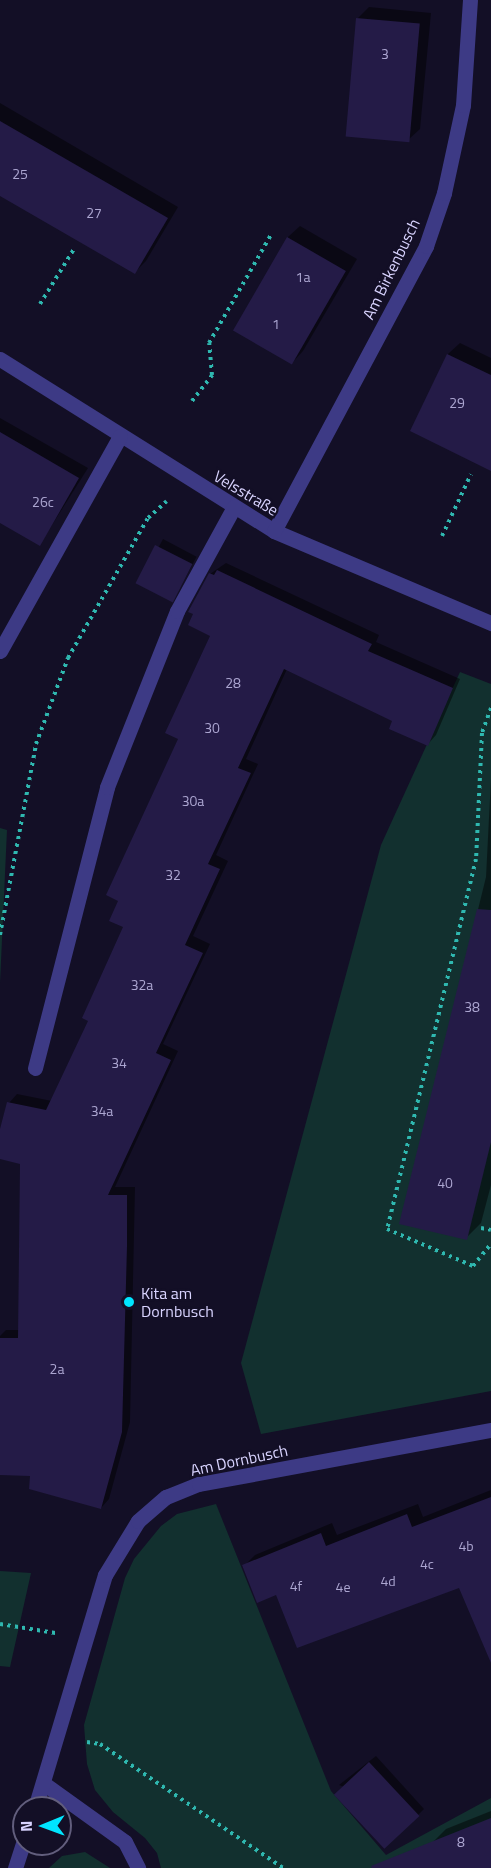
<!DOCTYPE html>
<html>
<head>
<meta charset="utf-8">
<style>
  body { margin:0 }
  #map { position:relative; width:491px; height:1868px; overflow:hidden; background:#130f26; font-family:"Titillium Web",sans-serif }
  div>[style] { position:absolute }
  .green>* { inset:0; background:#12302f }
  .shadow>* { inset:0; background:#0007; transform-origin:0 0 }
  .building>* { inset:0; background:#241b47; transform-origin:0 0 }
  .path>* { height:4px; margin-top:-2px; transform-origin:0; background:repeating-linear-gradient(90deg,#2fb8b0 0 3px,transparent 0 7.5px) }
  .minor>* { height:15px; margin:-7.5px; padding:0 7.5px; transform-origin:7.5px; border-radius:7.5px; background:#3d3a85 }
  .dots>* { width:16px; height:16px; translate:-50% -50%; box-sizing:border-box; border:3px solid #130f26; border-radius:50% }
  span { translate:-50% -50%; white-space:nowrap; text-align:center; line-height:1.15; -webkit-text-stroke:4.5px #130f26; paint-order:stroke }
  .number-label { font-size:14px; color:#aca6d1 }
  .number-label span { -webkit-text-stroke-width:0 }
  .street-label { font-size:16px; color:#d9d4ff }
  .poi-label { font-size:16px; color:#d9d4ff }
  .left { translate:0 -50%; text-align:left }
  .north { position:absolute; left:12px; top:1796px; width:60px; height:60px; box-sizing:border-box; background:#130f26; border:2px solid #625e7d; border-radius:50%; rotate:269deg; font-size:16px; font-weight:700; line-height:24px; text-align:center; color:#d9d4ff }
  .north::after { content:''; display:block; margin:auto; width:21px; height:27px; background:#00e5ff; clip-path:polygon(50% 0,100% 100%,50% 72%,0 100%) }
</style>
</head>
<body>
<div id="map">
  <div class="green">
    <i style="clip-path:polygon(460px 672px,491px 684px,491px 1391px,261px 1434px,241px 1363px,381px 845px)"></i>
    <i style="clip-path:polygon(0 828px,7px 830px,0 983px)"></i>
    <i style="clip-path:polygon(216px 1504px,331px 1791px,386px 1855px,491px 1798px,491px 1868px,161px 1868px,157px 1853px,145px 1838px,113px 1812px,95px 1790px,87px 1764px,84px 1725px,125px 1578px,134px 1559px,161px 1526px,177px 1514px)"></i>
    <i style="clip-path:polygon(0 1571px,31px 1573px,10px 1667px,0 1666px)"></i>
    <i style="clip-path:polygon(85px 1852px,110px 1868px,49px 1868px,62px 1856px)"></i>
  </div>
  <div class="shadow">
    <i style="clip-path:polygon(369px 7px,431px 13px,420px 129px,408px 140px,357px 19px)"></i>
    <i style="clip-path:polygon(0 103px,178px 207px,146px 261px,135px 272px,0 194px)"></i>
    <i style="clip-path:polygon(300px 226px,357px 259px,303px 351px,292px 363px,235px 331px,288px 237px)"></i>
    <i style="clip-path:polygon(460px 343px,491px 358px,491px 469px,412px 430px,448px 354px)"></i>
    <i style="clip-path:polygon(0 418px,88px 468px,40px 544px,0 521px)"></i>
    <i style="left:163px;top:539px;width:38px;height:50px;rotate:28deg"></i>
    <i style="clip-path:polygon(226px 563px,379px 635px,376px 642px,460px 679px,436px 735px,428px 744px,394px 720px,287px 669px,246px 759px,258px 764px,216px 855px,228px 861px,193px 936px,210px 944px,163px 1044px,178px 1051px,115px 1187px,135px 1187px,130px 1422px,109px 1499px,101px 1508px,31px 1474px,0 1474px,0 1336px,6px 1330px,19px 1330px,22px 1163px,0 1158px,0 1135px,9px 1103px,17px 1094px,52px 1101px,90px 1020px,125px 927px,212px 635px,210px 574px)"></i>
    <i style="clip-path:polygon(491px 778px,491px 1185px,481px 1223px,466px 1238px,401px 1222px,486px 877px)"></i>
    <i style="clip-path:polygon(491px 1490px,491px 1587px,277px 1593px,244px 1566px,255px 1555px,332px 1523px,337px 1535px,418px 1504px,423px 1517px)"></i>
    <i style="clip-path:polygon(376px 1756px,424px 1809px,418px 1815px,339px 1785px)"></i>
    <i style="clip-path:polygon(491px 1811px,491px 1868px,442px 1868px,432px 1843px,446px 1829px)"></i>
  </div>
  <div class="building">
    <i style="left:356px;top:18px;width:64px;height:119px;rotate:5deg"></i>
    <i style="clip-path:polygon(0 121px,168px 218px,135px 274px,0 196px)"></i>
    <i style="left:287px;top:237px;width:68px;height:108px;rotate:30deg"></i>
    <i style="clip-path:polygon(447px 354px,491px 375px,491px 471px,410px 431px)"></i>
    <i style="clip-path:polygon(0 432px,79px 478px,40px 546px,0 523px)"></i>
    <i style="left:155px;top:545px;width:42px;height:43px;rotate:27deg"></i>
    <i style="clip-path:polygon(217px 570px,372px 644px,368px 651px,453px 688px,428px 746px,389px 729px,392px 721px,284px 669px,238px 768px,251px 773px,208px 864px,220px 869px,185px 945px,203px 953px,156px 1053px,171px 1060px,108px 1195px,127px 1195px,127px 1246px,122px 1432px,101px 1509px,29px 1489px,30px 1476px,0 1475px,0 1338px,18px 1338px,20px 1164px,0 1159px,0 1129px,7px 1102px,46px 1110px,88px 1021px,82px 1018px,123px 927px,109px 921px,118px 901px,106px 895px,178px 739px,165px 733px,210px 636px,188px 625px,193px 614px,188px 612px,209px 573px,214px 575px)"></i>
    <i style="clip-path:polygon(477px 909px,491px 910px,491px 1142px,467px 1240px,399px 1224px)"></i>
    <i style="clip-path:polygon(491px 1497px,491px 1663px,459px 1588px,297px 1648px,276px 1595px,257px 1603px,242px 1565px,321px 1533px,326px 1546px,407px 1514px,412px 1527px)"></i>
    <i style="left:369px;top:1762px;width:74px;height:48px;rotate:47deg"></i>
    <i style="clip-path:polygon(491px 1818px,491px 1868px,372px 1868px,371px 1866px)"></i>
  </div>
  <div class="path">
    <i style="left:40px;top:304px;width:65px;rotate:-58.3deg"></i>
    <i style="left:192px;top:401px;width:33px;rotate:-52deg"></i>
    <i style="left:212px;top:375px;width:32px;rotate:-95deg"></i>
    <i style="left:209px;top:343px;width:127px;rotate:-60.2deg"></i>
    <i style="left:442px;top:536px;width:68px;rotate:-64.9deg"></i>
    <i style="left:491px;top:708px;width:27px;rotate:110deg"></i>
    <i style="left:482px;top:733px;width:126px;rotate:92.7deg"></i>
    <i style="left:476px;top:859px;width:381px;rotate:103.5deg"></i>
    <i style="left:387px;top:1229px;width:94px;rotate:23.3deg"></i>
    <i style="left:473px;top:1266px;width:28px;rotate:-51deg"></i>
    <i style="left:0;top:935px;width:194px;rotate:-79.3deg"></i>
    <i style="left:36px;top:744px;width:92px;rotate:-69.6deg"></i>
    <i style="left:68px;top:658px;width:161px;rotate:-60.3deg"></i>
    <i style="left:148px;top:518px;width:25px;rotate:-42deg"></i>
    <i style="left:481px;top:1228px;width:10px;rotate:11deg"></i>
    <i style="left:0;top:1624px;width:56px;rotate:9.3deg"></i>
    <i style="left:87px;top:1742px;width:13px;rotate:9deg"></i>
    <i style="left:100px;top:1744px;width:221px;rotate:34.1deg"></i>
  </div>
  <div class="minor">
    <i style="left:0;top:359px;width:324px;rotate:32.1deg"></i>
    <i style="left:274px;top:531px;width:236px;rotate:23deg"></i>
    <i style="left:274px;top:531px;width:323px;rotate:-61.9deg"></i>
    <i style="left:426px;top:246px;width:56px;rotate:-71.2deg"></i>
    <i style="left:444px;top:193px;width:90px;rotate:-77.8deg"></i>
    <i style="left:463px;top:105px;width:105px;rotate:-86.2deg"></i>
    <i style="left:0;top:651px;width:246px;rotate:-60.8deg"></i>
    <i style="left:35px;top:1068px;width:290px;rotate:-75.6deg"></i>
    <i style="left:107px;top:787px;width:189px;rotate:-68.3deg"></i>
    <i style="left:177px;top:611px;width:119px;rotate:-61.3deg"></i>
    <i style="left:43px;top:1783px;width:101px;rotate:35.7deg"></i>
    <i style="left:125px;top:1842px;width:29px;rotate:63deg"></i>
    <i style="left:35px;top:1808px;width:243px;rotate:-73.3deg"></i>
    <i style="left:105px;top:1575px;width:63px;rotate:-58.6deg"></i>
    <i style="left:138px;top:1521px;width:37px;rotate:-41deg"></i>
    <i style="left:166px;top:1497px;width:35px;rotate:-22deg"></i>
    <i style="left:199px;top:1484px;width:297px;rotate:-10.5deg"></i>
    <i style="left:15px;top:1868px;width:29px;rotate:-72deg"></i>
  </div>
  <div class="dots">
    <i style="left:129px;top:1302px;background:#00e5ff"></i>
  </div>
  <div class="number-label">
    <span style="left:385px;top:54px">3</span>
    <span style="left:20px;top:174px">25</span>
    <span style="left:94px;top:213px">27</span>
    <span style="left:303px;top:277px">1a</span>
    <span style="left:276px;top:324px">1</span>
    <span style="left:457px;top:403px">29</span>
    <span style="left:43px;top:502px">26c</span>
    <span style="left:233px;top:683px">28</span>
    <span style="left:212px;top:728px">30</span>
    <span style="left:193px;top:801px">30a</span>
    <span style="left:173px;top:875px">32</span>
    <span style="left:142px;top:985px">32a</span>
    <span style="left:472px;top:1007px">38</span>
    <span style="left:119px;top:1063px">34</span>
    <span style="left:102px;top:1111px">34a</span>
    <span style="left:445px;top:1183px">40</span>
    <span style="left:57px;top:1369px">2a</span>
    <span style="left:466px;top:1546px">4b</span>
    <span style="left:427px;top:1564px">4c</span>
    <span style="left:388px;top:1581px">4d</span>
    <span style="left:296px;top:1586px">4f</span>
    <span style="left:343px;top:1587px">4e</span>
    <span style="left:461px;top:1842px">8</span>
  </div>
  <div class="street-label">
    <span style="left:391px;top:269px;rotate:-64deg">Am Birkenbusch</span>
    <span style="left:246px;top:493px;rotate:31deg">Velsstraße</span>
    <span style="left:239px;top:1460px;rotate:-12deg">Am Dornbusch</span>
  </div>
  <div class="poi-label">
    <span class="left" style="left:141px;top:1302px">Kita am<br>Dornbusch</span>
  </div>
  <div class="north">N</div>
</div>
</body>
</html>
